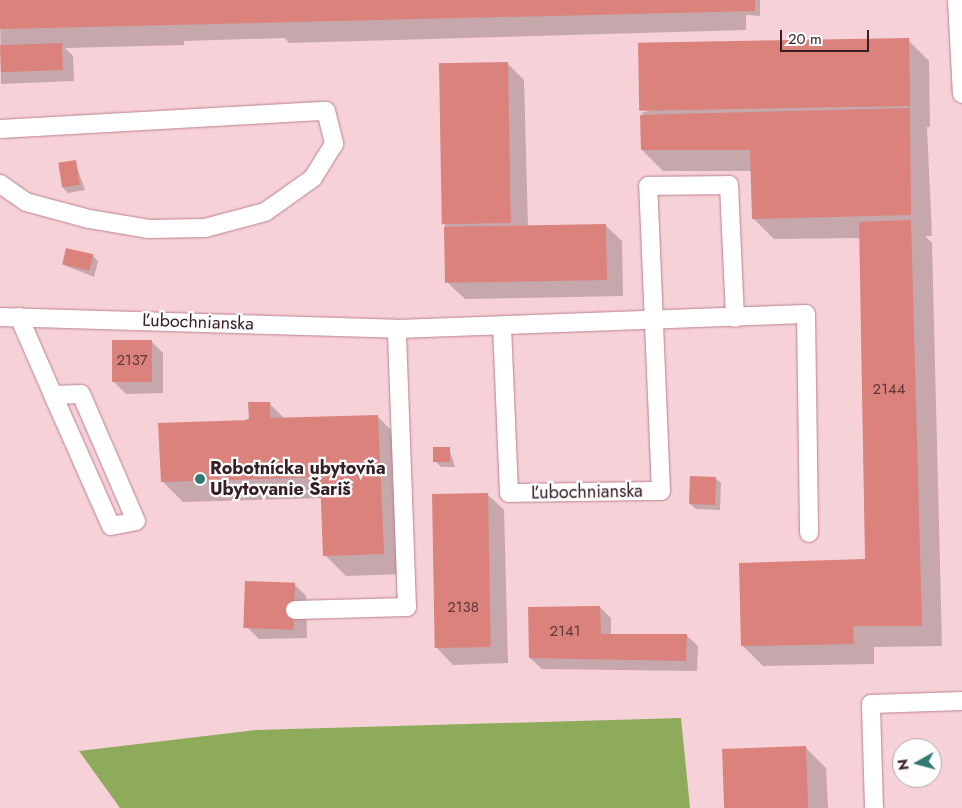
<!DOCTYPE html>
<html>
<head>
<meta charset="utf-8">
<style>
  body { margin:0 }
  #map { position:relative; width:962px; height:808px; overflow:hidden; background:#f7d1d8; font-family:Jost,sans-serif }
  div>[style] { position:absolute }
  .forest>* { inset:0; background:#8eaa5b }
  .shadow>* { inset:0; background:#0003 }
  .building>* { inset:0; background:#da827b; transform-origin:0 0 }
  .roads { filter:drop-shadow(0 0 1px #bc818e) drop-shadow(0 0 1px #bc818e) }
  .service>* { height:18px; margin:-9px; padding:0 9px; transform-origin:9px; border-radius:9px; background:#fff }
  .dots>* { width:14px; height:14px; translate:-50% -50%; box-sizing:border-box; border:2px solid #fdfdfd; border-radius:50% }
  span { translate:-50% -50%; white-space:nowrap; text-align:center; line-height:1.15; -webkit-text-stroke:4.5px #fdfdfd; paint-order:stroke }
  .number-label { font-size:15px; color:#60383a }
  .number-label span { -webkit-text-stroke-width:0 }
  .street-label { font-size:18px; color:#372025 }
  .poi-label { font-size:18px; color:#372025; font-weight:700 }
  .left { translate:0 -50%; text-align:left }
  .north { position:absolute; left:892px; top:738px; width:50px; height:50px; box-sizing:border-box; background:#fdfdfd; border:1px solid #aea5a7; border-radius:50%; rotate:263deg; font-size:14px; font-weight:700; line-height:20px; text-align:center; color:#372025 }
  .north::after { content:''; display:block; margin:auto; width:18px; height:22px; background:#317870; clip-path:polygon(50% 0,100% 100%,50% 72%,0 100%) }
  .scale { position:absolute; left:780px; top:30px; width:89px; height:22px; box-sizing:border-box; border:2px solid #372025; border-top:0; padding-left:6px; font-size:15px; line-height:18px; white-space:nowrap; color:#372025; -webkit-text-stroke:4px #fdfdfd; paint-order:stroke }
</style>
</head>
<body>
<div id="map">
  <div class="forest">
    <i style="clip-path:polygon(681px 718px,690px 808px,120px 808px,79px 751px,256px 730px)"></i>
  </div>
  <div class="shadow">
    <i style="clip-path:polygon(0 0,760px 0,760px 16px,746px 15px,746px 30px,289px 43px,285px 38px,184px 41px,184px 45px,65px 48px,73px 56px,74px 81px,1px 84px)"></i>
    <i style="clip-path:polygon(908px 40px,929px 61px,930px 127px,927px 127px,932px 236px,925px 236px,932px 243px,942px 646px,874px 647px,874px 664px,763px 666px,742px 645px,867px 561px,860px 238px,774px 239px,753px 218px,752px 171px,663px 171px,642px 150px,645px 116px,641px 113px)"></i>
    <i style="clip-path:polygon(507px 63px,524px 80px,528px 226px,605px 225px,622px 241px,623px 296px,465px 299px,448px 283px,445px 225px)"></i>
    <i style="clip-path:polygon(75px 162px,85px 190px,68px 193px,63px 188px)"></i>
    <i style="clip-path:polygon(92px 255px,98px 261px,94px 277px,64px 265px)"></i>
    <i style="clip-path:polygon(151px 341px,163px 353px,163px 393px,126px 394px,114px 382px)"></i>
    <i style="clip-path:polygon(269px 403px,285px 419px,377px 416px,398px 437px,404px 574px,346px 576px,325px 555px,322px 498px,183px 502px,162px 481px)"></i>
    <i style="clip-path:polygon(449px 448px,455px 467px,441px 467px,436px 462px)"></i>
    <i style="clip-path:polygon(715px 478px,721px 483px,720px 510px,696px 509px,690px 504px)"></i>
    <i style="clip-path:polygon(487px 494px,504px 510px,508px 663px,453px 665px,437px 648px)"></i>
    <i style="clip-path:polygon(294px 584px,306px 596px,307px 638px,259px 639px,248px 628px)"></i>
    <i style="clip-path:polygon(600px 607px,611px 618px,611px 635px,686px 635px,698px 646px,697px 671px,542px 669px,530px 658px)"></i>
    <i style="clip-path:polygon(805px 747px,826px 768px,828px 808px,725px 808px)"></i>
  </div>
  <div class="building">
    <i style="clip-path:polygon(0 0,755px 0,755px 11px,0 29px)"></i>
    <i style="left:909px;top:38px;width:68px;height:271px;rotate:89deg"></i>
    <i style="left:62px;top:43px;width:27px;height:62px;rotate:88deg"></i>
    <i style="left:508px;top:62px;width:161px;height:69px;rotate:89deg"></i>
    <i style="clip-path:polygon(910px 108px,911px 215px,752px 219px,750px 150px,641px 150px,640px 115px)"></i>
    <i style="left:76px;top:160px;width:25px;height:18px;rotate:81deg"></i>
    <i style="clip-path:polygon(911px 220px,922px 626px,853px 626px,854px 644px,741px 646px,739px 563px,865px 559px,859px 222px)"></i>
    <i style="left:606px;top:224px;width:56px;height:162px;rotate:89deg"></i>
    <i style="left:66px;top:248px;width:28px;height:17px;rotate:13deg"></i>
    <i style="left:152px;top:340px;width:42px;height:40px;rotate:90deg"></i>
    <i style="clip-path:polygon(248px 402px,270px 402px,270px 418px,378px 415px,384px 554px,323px 556px,320px 477px,161px 482px,158px 423px,249px 420px)"></i>
    <i style="left:450px;top:447px;width:15px;height:17px;rotate:90deg"></i>
    <i style="left:690px;top:476px;width:26px;height:28px;rotate:2deg"></i>
    <i style="left:488px;top:493px;width:154px;height:56px;rotate:89deg"></i>
    <i style="left:245px;top:581px;width:50px;height:47px;rotate:2deg"></i>
    <i style="clip-path:polygon(600px 606px,601px 634px,687px 634px,686px 661px,529px 658px,528px 607px)"></i>
    <i style="left:806px;top:746px;width:62px;height:84px;rotate:88deg"></i>
  </div>
  <div class="roads">
    <div class="service">
      <i style="left:957px;top:0;width:94px;rotate:87deg"></i>
      <i style="left:0;top:129px;width:326px;rotate:-3.2deg"></i>
      <i style="left:326px;top:111px;width:34px;rotate:76deg"></i>
      <i style="left:334px;top:144px;width:40px;rotate:122deg"></i>
      <i style="left:313px;top:178px;width:59px;rotate:144.7deg"></i>
      <i style="left:265px;top:212px;width:62px;rotate:165.1deg"></i>
      <i style="left:205px;top:228px;width:56px;rotate:179deg"></i>
      <i style="left:149px;top:229px;width:61px;rotate:-170.5deg"></i>
      <i style="left:89px;top:219px;width:65px;rotate:-164.9deg"></i>
      <i style="left:26px;top:202px;width:32px;rotate:-145deg"></i>
      <i style="left:0;top:317px;width:397px;rotate:1.7deg"></i>
      <i style="left:397px;top:329px;width:409px;rotate:-2.1deg"></i>
      <i style="left:806px;top:314px;width:219px;rotate:89.2deg"></i>
      <i style="left:19px;top:317px;width:85px;rotate:66.4deg"></i>
      <i style="left:53px;top:395px;width:143px;rotate:66.1deg"></i>
      <i style="left:111px;top:526px;width:25px;rotate:-11deg"></i>
      <i style="left:136px;top:521px;width:138px;rotate:-113.4deg"></i>
      <i style="left:81px;top:394px;width:28px;rotate:178deg"></i>
      <i style="left:502px;top:326px;width:167px;rotate:87.6deg"></i>
      <i style="left:509px;top:493px;width:152px;rotate:-0.8deg"></i>
      <i style="left:661px;top:491px;width:305px;rotate:-92.4deg"></i>
      <i style="left:648px;top:186px;width:81px;rotate:-0.7deg"></i>
      <i style="left:729px;top:185px;width:133px;rotate:87.4deg"></i>
      <i style="left:295px;top:610px;width:112px;rotate:-1.5deg"></i>
      <i style="left:407px;top:607px;width:278px;rotate:-92.1deg"></i>
      <i style="left:874px;top:808px;width:104px;rotate:-91.7deg"></i>
      <i style="left:871px;top:704px;width:91px;rotate:-1.9deg"></i>
    </div>
  </div>
  <div class="dots">
    <i style="left:200px;top:479px;background:#317870"></i>
  </div>
  <div class="number-label">
    <span style="left:132px;top:361px">2137</span>
    <span style="left:889px;top:390px">2144</span>
    <span style="left:463px;top:608px">2138</span>
    <span style="left:565px;top:632px">2141</span>
  </div>
  <div class="street-label">
    <span style="left:198px;top:322px;rotate:2deg">Ľubochnianska</span>
    <span style="left:587px;top:492px;rotate:-1deg">Ľubochnianska</span>
  </div>
  <div class="poi-label">
    <span class="left" style="left:210px;top:479px">Robotnícka ubytovňa<br>Ubytovanie Šariš</span>
  </div>
  <div class="north">N</div>
  <div class="scale">20 m</div>
</div>
</body>
</html>
